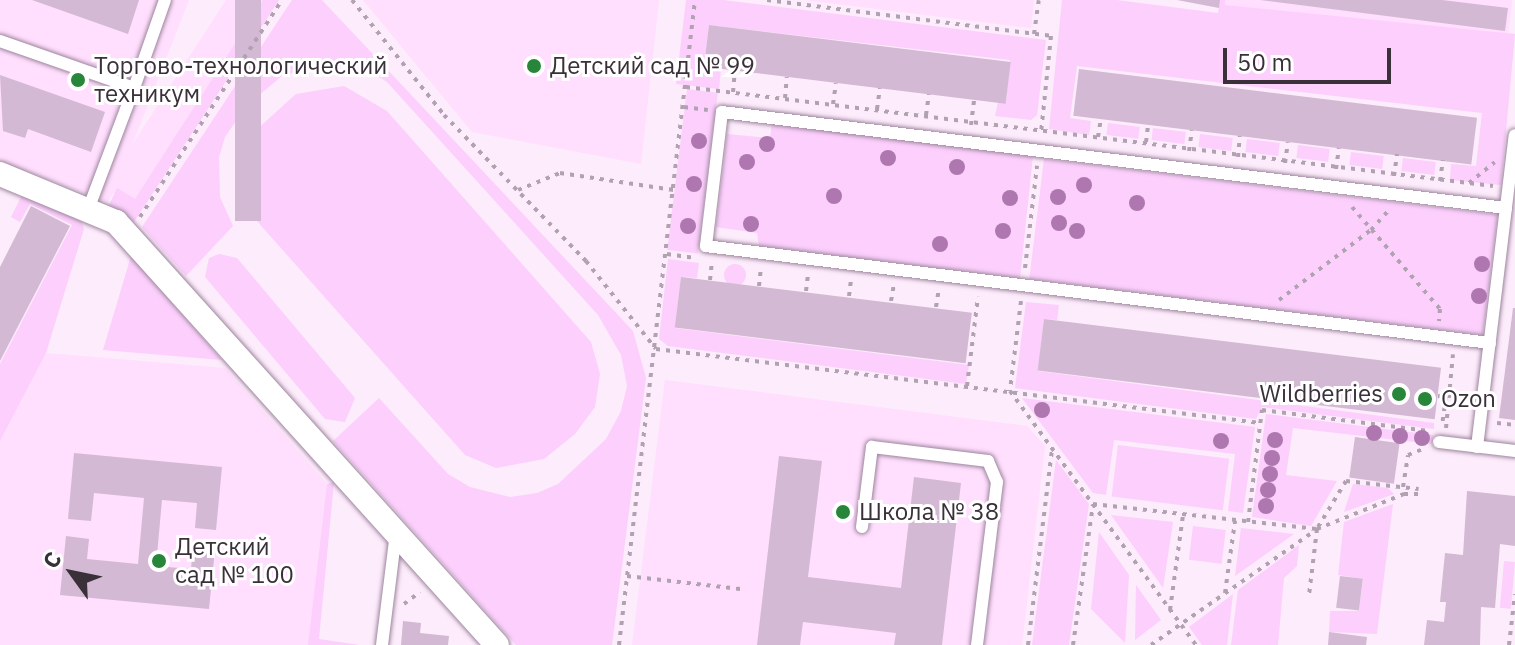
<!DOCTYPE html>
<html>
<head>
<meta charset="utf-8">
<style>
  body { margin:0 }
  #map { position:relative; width:1515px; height:645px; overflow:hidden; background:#fdecfc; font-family:"IBM Plex Sans",sans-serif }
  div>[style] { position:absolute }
  .built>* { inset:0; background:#ffdefe }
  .green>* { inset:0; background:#fccffc; transform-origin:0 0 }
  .round { border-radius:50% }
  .building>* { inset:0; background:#d3b9d3; transform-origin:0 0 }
  .path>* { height:4px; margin-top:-2px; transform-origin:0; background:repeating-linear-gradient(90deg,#b0a2b0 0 4px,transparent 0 10px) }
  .roads { filter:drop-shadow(0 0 2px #9d859d) drop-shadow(0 0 2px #9d859d) }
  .service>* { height:12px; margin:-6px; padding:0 6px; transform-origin:6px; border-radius:6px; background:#fff }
  .minor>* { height:24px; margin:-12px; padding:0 12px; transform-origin:12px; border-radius:12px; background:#fff }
  .trees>* { width:16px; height:16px; margin:-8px; border-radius:50%; background:#ae77af }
  .dots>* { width:22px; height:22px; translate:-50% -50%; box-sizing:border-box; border:4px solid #fff; border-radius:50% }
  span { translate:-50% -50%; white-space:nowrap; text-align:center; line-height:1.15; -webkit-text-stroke:6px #fff; paint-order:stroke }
  .poi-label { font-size:24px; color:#3a303a }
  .left { translate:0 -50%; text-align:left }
  .right { translate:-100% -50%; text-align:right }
  .north { position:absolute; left:32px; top:533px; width:80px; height:80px; -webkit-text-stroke:6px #fff; paint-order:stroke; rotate:303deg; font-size:22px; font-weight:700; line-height:32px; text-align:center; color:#3a303a }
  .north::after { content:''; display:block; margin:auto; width:28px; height:36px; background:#3a303a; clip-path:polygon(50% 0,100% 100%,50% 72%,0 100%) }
  .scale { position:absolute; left:1223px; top:48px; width:168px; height:36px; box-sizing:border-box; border:4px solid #3a303a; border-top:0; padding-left:10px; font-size:24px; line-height:28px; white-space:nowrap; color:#3a303a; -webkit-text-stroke:6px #fff; paint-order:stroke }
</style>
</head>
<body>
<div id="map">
  <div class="built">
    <i style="clip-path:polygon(0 0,189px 0,132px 145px,226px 0,270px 0,136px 207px,113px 193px,108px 202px,0 161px)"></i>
    <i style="clip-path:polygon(363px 0,659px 0,641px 164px,472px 132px)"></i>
    <i style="clip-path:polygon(805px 0,1034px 0,1031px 28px)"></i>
    <i style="clip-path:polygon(1225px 0,1512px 0,1508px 36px,1225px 5px)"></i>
    <i style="clip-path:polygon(46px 353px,225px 368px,327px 484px,308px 645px,0 645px,0 441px)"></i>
    <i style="clip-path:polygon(665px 380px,1027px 426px,1045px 446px,1022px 645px,632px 645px)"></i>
  </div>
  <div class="green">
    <i style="clip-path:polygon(263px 0,279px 0,134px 222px,109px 205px,117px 188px,135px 199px)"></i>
    <i style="clip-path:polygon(292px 0,322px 0,633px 331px,646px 378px,612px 645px,516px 645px,333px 441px,379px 398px,448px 474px,470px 487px,510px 497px,537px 493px,558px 484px,606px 439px,621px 411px,627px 386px,621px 355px,598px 315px,387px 82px,369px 71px,323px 64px,282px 76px,247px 105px,225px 137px,219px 157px,220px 197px,233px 226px,186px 276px,142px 227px)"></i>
    <i style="clip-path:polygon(686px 0,723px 0,1046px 40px,1037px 115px,1031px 120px,995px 116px,998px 102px,1006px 102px,1010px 60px,709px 25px,704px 67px,721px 69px,719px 89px,676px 84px)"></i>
    <i style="clip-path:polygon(1062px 0,1117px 0,1218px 13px,1220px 0,1225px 0,1225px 5px,1515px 34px,1501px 185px,1450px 180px,1451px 164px,1476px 166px,1482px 113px,1077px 66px,1070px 118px,1091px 121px,1089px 135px,1049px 129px)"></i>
    <i style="clip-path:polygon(344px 86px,387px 111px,591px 342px,600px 374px,595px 407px,575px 434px,544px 459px,496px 468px,465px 455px,248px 211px,240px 163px,253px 133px,296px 94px)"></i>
    <i style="left:687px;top:89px;width:31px;height:162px;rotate:7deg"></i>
    <i style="clip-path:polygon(772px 123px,1033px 156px,1020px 278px,759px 246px,757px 233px,716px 227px,727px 134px,770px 138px)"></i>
    <i style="left:1108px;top:123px;width:32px;height:12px;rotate:7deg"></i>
    <i style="left:1153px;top:128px;width:33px;height:12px;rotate:7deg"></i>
    <i style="left:1200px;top:134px;width:33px;height:13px;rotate:7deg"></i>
    <i style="left:1247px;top:139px;width:33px;height:13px;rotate:7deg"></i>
    <i style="left:1298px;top:145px;width:32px;height:13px;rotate:7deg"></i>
    <i style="left:1351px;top:152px;width:33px;height:13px;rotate:7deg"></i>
    <i style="left:1403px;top:158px;width:33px;height:13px;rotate:7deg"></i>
    <i style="left:1044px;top:159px;width:457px;height:121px;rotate:7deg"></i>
    <i style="clip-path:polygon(25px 189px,81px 219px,84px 229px,46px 353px,0 441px,0 364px,72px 225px,30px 204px,20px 222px,11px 217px)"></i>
    <i style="clip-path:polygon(219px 254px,237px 258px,355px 398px,345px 422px,325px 419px,205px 277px,209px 258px)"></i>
    <i style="clip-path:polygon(131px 256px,222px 360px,103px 350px)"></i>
    <i style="clip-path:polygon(668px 259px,699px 263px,697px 278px,681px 277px,675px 328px,969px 365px,966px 384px,668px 346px,659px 339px)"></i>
    <i class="round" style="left:724px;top:264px;width:22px;height:22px"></i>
    <i style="clip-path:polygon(1026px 302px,1059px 305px,1057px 320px,1044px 319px,1038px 371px,1434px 423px,1434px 429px,1262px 407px,1256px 419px,1015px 388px)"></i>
    <i style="clip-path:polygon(1022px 398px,1255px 427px,1243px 513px,1228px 511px,1235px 454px,1114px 440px,1106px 495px,1093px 493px)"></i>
    <i style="clip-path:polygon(1266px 414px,1433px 435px,1432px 444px,1293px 428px,1286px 475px,1337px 481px,1311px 526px,1252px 517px)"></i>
    <i style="left:1118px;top:445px;width:112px;height:52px;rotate:7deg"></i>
    <i style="clip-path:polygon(1056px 460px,1089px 504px,1069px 645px,1032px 645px)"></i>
    <i style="clip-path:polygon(334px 482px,319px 639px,360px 645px,308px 645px,327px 484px)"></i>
    <i style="clip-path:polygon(1353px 484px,1388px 488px,1394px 494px,1344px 512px)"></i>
    <i style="clip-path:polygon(1393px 504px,1377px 634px,1329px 632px,1330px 611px,1359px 611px,1363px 579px,1338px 575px,1344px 522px)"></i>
    <i style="clip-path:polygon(1111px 515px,1173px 522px,1163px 588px)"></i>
    <i style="left:1193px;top:526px;width:33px;height:34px;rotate:7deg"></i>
    <i style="clip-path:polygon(1241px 528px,1294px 534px,1235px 576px)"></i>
    <i style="clip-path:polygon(1099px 532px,1129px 575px,1125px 643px,1091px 609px)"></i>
    <i style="clip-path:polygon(1299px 545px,1297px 566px,1284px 578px,1278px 645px,1231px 645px,1238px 590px)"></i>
    <i style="left:1504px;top:561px;width:11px;height:47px;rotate:5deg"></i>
    <i style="clip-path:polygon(1136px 585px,1161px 620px,1135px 640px)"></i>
    <i style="clip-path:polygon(1233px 594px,1227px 645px,1202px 645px,1189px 627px)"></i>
  </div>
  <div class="building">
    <i style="clip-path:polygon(32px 0,139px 0,128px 34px)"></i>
    <i style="left:235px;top:0;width:26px;height:221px"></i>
    <i style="clip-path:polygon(1177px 0,1220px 0,1219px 8px)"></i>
    <i style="clip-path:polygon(1260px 0,1442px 0,1508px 8px,1505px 31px)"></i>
    <i style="left:709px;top:25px;width:304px;height:42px;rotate:7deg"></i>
    <i style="left:1079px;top:69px;width:401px;height:47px;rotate:7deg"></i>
    <i style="clip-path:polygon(0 75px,105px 112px,91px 152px,28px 129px,25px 138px,3px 131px)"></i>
    <i style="clip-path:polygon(31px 206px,70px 226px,0 361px,0 267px)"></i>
    <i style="left:681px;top:277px;width:293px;height:51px;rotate:7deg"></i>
    <i style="clip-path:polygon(1513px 308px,1515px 308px,1515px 420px,1499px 418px)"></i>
    <i style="left:1044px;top:319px;width:400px;height:52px;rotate:7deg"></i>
    <i style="left:1355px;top:437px;width:45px;height:41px;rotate:8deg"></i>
    <i style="clip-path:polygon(74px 453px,222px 467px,216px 530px,195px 528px,197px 503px,162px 500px,156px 566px,191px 569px,193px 547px,215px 549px,209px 609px,60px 595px,66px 536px,89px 539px,87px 559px,138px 564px,144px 498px,94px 493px,91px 521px,68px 519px)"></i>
    <i style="clip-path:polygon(779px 456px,822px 461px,808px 577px,901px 588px,914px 477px,961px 483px,942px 645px,894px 645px,896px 633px,803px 622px,800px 645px,757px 645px)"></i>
    <i style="clip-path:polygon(1467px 491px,1515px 496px,1515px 546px,1500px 544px,1495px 608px,1481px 607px,1480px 645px,1424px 645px,1427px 620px,1444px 622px,1446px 602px,1440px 602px,1445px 553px,1463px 555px)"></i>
    <i style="left:1340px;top:576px;width:23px;height:32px;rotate:7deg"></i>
    <i style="clip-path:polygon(403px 621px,421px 623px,420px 633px,449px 636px,448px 645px,401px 645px)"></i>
    <i style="clip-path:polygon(1329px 632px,1367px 637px,1366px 645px,1328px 645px)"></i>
  </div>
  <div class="path">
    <i style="left:352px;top:0;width:147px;rotate:51.3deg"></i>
    <i style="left:444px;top:115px;width:204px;rotate:45.8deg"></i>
    <i style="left:586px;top:261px;width:112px;rotate:51.5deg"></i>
    <i style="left:656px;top:349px;width:609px;rotate:6.98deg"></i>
    <i style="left:767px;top:0;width:286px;rotate:7.2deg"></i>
    <i style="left:1051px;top:36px;width:98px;rotate:95.9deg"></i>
    <i style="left:1034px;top:34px;width:34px;rotate:-82deg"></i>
    <i style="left:686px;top:87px;width:813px;rotate:6.99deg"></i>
    <i style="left:733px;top:92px;width:21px;rotate:-85deg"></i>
    <i style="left:785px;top:98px;width:21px;rotate:-85deg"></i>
    <i style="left:833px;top:104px;width:21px;rotate:-82deg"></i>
    <i style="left:684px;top:107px;width:24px;rotate:7deg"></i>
    <i style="left:877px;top:109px;width:21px;rotate:-82deg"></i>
    <i style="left:926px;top:115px;width:21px;rotate:-82deg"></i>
    <i style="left:971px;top:125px;width:26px;rotate:-83deg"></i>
    <i style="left:1098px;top:137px;width:18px;rotate:-81deg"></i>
    <i style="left:1146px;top:142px;width:17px;rotate:-83deg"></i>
    <i style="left:1189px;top:151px;width:21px;rotate:-82deg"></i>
    <i style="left:1238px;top:157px;width:21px;rotate:-85deg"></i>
    <i style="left:1285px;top:163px;width:21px;rotate:-82deg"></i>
    <i style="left:1336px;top:169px;width:21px;rotate:-82deg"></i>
    <i style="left:1394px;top:176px;width:22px;rotate:-82deg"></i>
    <i style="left:1440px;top:181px;width:21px;rotate:-82deg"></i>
    <i style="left:1469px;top:183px;width:33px;rotate:-39deg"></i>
    <i style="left:518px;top:190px;width:45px;rotate:-22deg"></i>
    <i style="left:560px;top:173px;width:115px;rotate:8.5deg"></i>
    <i style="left:1352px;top:207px;width:135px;rotate:49.2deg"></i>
    <i style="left:1440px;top:309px;width:12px;rotate:95deg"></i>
    <i style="left:140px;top:217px;width:259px;rotate:-56.8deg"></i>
    <i style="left:667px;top:254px;width:28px;rotate:8deg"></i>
    <i style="left:1025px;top:268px;width:103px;rotate:-83.3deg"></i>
    <i style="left:710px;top:280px;width:18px;rotate:-84deg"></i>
    <i style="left:759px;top:286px;width:18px;rotate:-84deg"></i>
    <i style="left:806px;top:291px;width:17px;rotate:-83deg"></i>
    <i style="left:849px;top:296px;width:17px;rotate:-83deg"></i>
    <i style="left:1279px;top:300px;width:116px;rotate:-37.3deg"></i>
    <i style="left:1371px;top:230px;width:28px;rotate:-48deg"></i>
    <i style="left:891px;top:301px;width:17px;rotate:-80deg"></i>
    <i style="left:1021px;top:301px;width:91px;rotate:97deg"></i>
    <i style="left:1010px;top:391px;width:315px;rotate:53.8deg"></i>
    <i style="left:936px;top:307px;width:18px;rotate:-81deg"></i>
    <i style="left:967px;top:386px;width:90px;rotate:-83deg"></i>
    <i style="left:1438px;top:396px;width:8px;rotate:7deg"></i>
    <i style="left:1446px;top:397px;width:29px;rotate:98deg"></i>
    <i style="left:1497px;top:423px;width:18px;rotate:6deg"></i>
    <i style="left:1446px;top:428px;width:74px;rotate:-84.6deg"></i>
    <i style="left:1403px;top:487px;width:32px;rotate:-81deg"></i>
    <i style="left:1408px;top:455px;width:18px;rotate:-22deg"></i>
    <i style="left:1248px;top:522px;width:113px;rotate:-82.9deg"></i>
    <i style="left:1262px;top:410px;width:168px;rotate:7.2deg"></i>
    <i style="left:1318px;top:527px;width:54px;rotate:-58.7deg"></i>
    <i style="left:1346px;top:481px;width:73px;rotate:6.3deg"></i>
    <i style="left:627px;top:576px;width:114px;rotate:6.6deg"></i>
    <i style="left:1225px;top:593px;width:73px;rotate:-82.1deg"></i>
    <i style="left:404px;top:604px;width:20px;rotate:-37deg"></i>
    <i style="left:1170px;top:610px;width:96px;rotate:-82.2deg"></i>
    <i style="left:619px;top:645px;width:649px;rotate:-83.28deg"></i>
    <i style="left:1028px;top:645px;width:197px;rotate:-83deg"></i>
    <i style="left:1073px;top:645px;width:142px;rotate:-81.9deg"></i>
    <i style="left:1093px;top:504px;width:225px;rotate:6.4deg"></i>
    <i style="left:1317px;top:529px;width:66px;rotate:96.9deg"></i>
    <i style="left:1151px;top:645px;width:203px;rotate:-34.9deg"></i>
    <i style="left:1317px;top:529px;width:94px;rotate:-21.9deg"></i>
    <i style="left:1404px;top:494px;width:14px"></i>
    <i style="left:1509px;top:645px;width:51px;rotate:-83.3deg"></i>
  </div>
  <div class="roads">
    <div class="service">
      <i style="left:0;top:41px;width:142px;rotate:19.3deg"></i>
      <i style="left:134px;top:88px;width:93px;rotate:-70.6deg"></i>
      <i style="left:89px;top:207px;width:127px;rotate:-69.3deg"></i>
      <i style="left:1490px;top:343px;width:790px;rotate:-172.95deg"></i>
      <i style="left:706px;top:246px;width:135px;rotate:-83.2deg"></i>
      <i style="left:722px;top:112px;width:790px;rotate:6.98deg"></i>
      <i style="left:1439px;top:442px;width:77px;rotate:6.8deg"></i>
      <i style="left:1477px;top:447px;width:314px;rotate:-83.1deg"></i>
      <i style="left:862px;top:527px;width:81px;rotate:-82.9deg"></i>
      <i style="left:872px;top:447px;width:117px;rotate:6.9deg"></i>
      <i style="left:988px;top:461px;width:23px;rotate:67deg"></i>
      <i style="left:997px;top:482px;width:164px;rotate:97deg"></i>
      <i style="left:382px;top:645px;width:113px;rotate:-82.9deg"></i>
    </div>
    <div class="minor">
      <i style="left:0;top:174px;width:126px;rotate:22.5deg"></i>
      <i style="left:116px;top:222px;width:569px;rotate:47.99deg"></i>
    </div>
  </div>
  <div class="trees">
    <i style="left:699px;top:141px"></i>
    <i style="left:767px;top:144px"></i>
    <i style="left:888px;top:158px"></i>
    <i style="left:747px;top:162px"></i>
    <i style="left:957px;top:167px"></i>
    <i style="left:694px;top:184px"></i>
    <i style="left:1084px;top:185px"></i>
    <i style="left:834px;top:196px"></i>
    <i style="left:1058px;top:197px"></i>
    <i style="left:1010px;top:198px"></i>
    <i style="left:1137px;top:203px"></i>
    <i style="left:1059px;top:223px"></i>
    <i style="left:751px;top:224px"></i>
    <i style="left:688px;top:226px"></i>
    <i style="left:1003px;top:231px"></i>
    <i style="left:1077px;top:231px"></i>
    <i style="left:940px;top:244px"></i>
    <i style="left:1482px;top:264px"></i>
    <i style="left:1479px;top:296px"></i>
    <i style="left:1042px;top:410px"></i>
    <i style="left:1374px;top:433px"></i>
    <i style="left:1400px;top:436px"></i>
    <i style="left:1422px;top:438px"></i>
    <i style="left:1275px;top:440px"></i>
    <i style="left:1221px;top:441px"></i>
    <i style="left:1272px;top:458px"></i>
    <i style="left:1270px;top:474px"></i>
    <i style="left:1268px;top:490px"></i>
    <i style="left:1266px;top:506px"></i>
  </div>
  <div class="dots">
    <i style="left:534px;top:66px;background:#278639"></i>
    <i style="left:78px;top:80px;background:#278639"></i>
    <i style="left:1399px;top:394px;background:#278639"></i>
    <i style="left:1425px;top:399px;background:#278639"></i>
    <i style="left:843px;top:512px;background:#278639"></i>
    <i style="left:159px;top:561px;background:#278639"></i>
  </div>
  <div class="poi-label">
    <span class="left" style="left:94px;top:80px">Торгово-технологический<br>техникум</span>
    <span class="left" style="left:550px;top:66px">Детский сад № 99</span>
    <span class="right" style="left:1383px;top:394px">Wildberries</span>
    <span class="left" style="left:1441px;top:399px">Ozon</span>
    <span class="left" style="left:859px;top:512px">Школа № 38</span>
    <span class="left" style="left:175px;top:561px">Детский<br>сад № 100</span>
  </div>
  <div class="north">С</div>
  <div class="scale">50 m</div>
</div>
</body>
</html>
